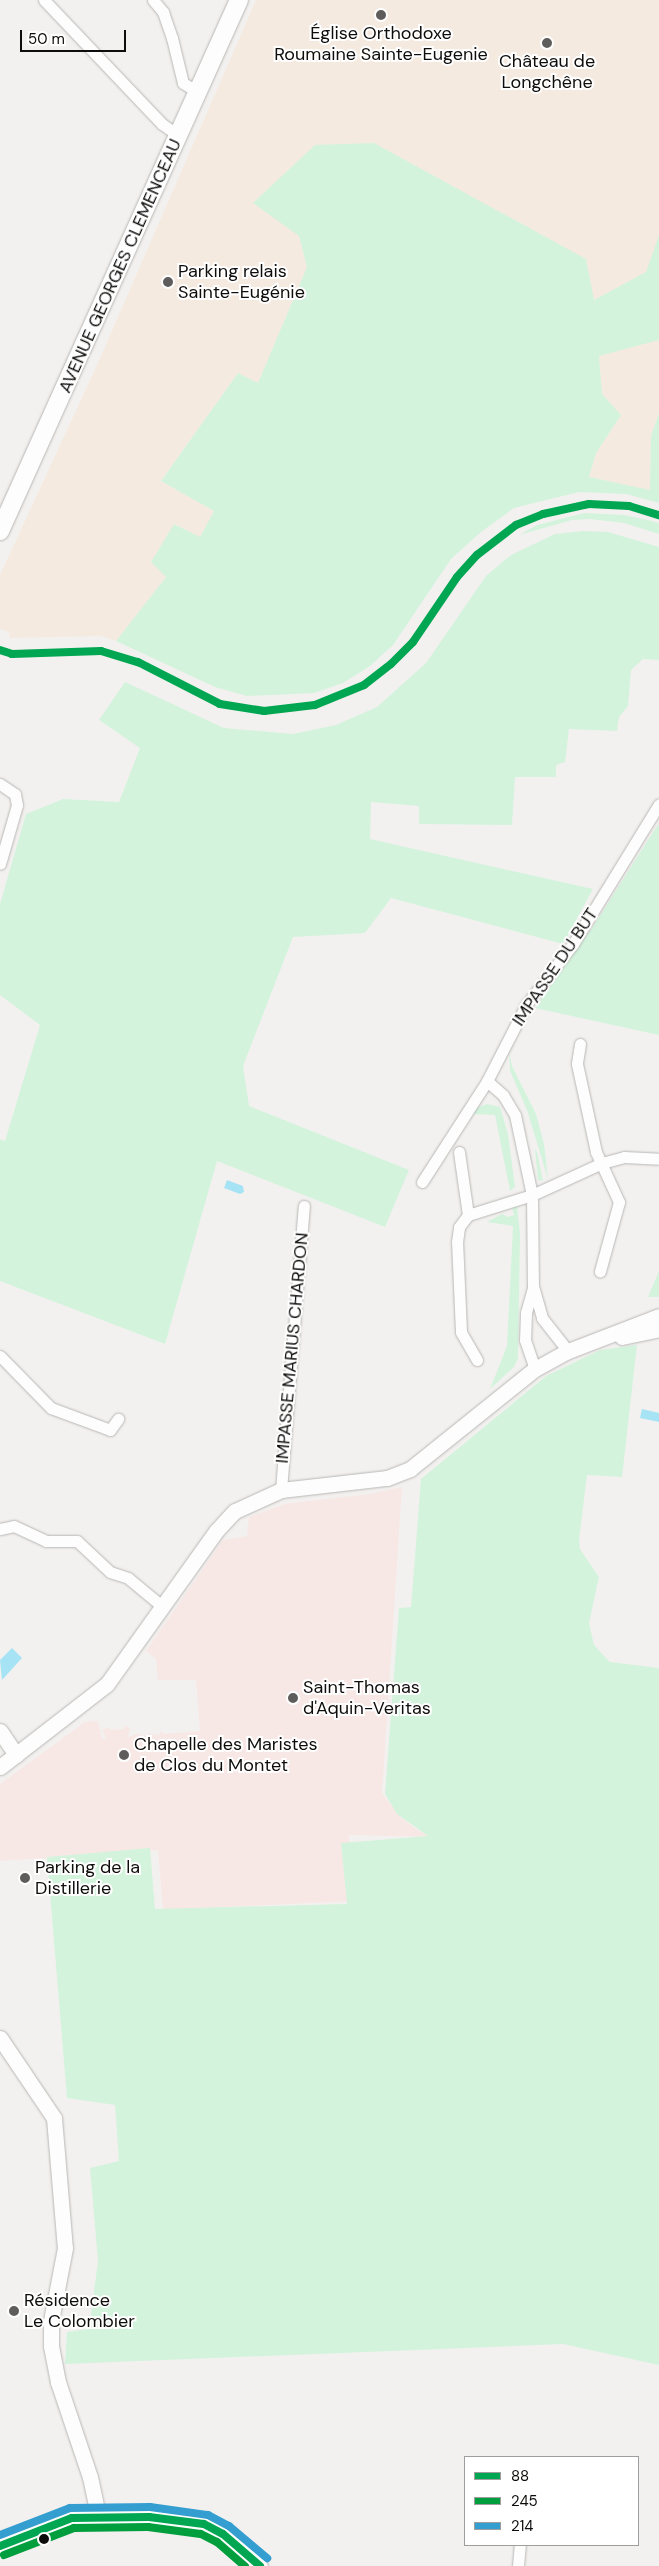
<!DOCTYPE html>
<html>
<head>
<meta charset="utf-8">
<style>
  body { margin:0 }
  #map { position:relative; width:659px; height:2566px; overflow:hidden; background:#f3f1ef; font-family:"DM Sans",sans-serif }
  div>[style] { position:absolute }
  .education>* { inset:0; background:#f7e8e6 }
  .medical>* { inset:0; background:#f5eae0 }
  .green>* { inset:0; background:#d3f3dd }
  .water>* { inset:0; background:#a6e3f5 }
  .roads { filter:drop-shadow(0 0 1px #b8b7b5) drop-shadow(0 0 1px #b8b7b5) }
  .street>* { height:11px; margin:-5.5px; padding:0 5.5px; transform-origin:5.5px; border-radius:5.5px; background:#fdfdfd }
  .secondary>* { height:15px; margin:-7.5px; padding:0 7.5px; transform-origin:7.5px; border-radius:7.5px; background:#fdfdfd }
  .primary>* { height:18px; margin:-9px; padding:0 9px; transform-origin:9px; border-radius:9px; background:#fdfdfd }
  .bus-1>* { height:8px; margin:-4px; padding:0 4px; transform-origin:4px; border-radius:4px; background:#00a651 }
  .bus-2>* { height:8px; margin:-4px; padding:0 4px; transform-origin:4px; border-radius:4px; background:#009e3d }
  .bus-3>* { height:8px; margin:-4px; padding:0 4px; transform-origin:4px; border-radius:4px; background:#359ed0 }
  .dots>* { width:14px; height:14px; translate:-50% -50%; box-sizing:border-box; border:2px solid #fff; border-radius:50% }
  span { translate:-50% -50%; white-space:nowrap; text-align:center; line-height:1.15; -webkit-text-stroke:4px #fff; paint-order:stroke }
  .poi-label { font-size:18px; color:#0e0d0c }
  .left { translate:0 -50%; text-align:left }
  .street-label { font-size:18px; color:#0e0d0c }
  .legend { position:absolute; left:464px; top:2456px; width:175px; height:90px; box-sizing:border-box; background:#fff; border:1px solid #9f9e9e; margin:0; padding:6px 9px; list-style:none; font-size:15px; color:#0e0d0c }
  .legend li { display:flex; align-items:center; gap:10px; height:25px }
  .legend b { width:25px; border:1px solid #9f9e9e }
  .scale { position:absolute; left:20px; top:30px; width:106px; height:22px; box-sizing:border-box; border:2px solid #0e0d0c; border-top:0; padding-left:6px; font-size:15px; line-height:18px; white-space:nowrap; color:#0e0d0c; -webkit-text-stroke:4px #fff; paint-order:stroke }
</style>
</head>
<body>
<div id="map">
  <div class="education">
    <i style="clip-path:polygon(402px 1487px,382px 1793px,400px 1817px,419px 1831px,438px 1837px,349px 1835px,352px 1901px,163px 1910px,158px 1850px,0 1861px,0 1784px,85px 1722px,98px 1721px,102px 1739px,106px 1738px,102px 1730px,109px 1727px,110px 1730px,123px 1729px,126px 1725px,130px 1728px,128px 1737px,139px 1733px,140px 1736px,148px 1735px,148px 1732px,152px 1735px,160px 1734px,160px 1731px,164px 1734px,200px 1731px,196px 1680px,158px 1680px,156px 1659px,146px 1651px,223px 1540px,247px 1536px,249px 1517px,284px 1504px,369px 1494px)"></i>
  </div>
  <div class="medical">
    <i style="clip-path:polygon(256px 0,659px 0,659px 413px,651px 436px,650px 491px,589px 477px,596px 453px,621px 415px,602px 394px,594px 300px,299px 236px,307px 267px,258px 384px,238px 373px,161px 481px,214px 511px,200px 537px,175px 524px,166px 577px,116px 641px,100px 636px,10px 638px,9px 632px,0 629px,0 575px,97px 365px)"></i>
  </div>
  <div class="green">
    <i style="clip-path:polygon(374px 143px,586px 259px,594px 300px,646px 272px,659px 235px,659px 340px,599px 356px,602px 394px,621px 415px,596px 453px,589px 477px,650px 490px,651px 436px,659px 413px,659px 503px,626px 494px,579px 492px,514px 508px,481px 532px,451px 559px,393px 645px,370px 666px,343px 683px,314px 693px,247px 696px,215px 687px,116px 641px,166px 577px,151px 562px,174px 524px,200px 537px,214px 511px,161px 481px,238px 373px,258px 383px,307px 267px,299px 236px,253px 203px,315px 145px)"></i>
    <i style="clip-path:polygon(584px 513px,624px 515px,648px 520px,659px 523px,659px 534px,624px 523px,590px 519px,572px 520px,519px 535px,537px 525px)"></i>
    <i style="clip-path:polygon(583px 531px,608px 532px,659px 547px,659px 660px,643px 659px,631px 670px,628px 706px,619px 717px,617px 731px,569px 729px,565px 762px,556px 765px,556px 777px,515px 777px,512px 825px,419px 824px,419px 806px,371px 802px,370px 839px,593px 889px,563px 944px,391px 898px,365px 933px,293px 937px,243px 1066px,249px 1106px,409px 1170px,385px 1227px,217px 1161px,165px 1344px,0 1281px,0 1139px,5px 1141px,40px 1025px,0 995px,0 904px,26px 814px,63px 799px,119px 802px,140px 748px,99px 720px,125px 682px,224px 728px,293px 734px,336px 725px,377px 707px,426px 663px,486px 576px,511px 555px,555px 534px)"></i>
    <i style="clip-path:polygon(659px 823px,659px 1035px,535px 1008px,594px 925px)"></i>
    <i style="clip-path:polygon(509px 1050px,512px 1066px,536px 1114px,544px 1144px,548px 1179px,527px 1110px,510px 1071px)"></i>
    <i style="clip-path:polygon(487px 1104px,500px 1107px,508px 1134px,515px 1187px,510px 1191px,495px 1115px,471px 1114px,474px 1109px)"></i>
    <i style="clip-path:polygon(535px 1149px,537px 1152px,543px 1181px,538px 1180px)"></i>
    <i style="clip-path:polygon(517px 1206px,520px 1233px,518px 1358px,514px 1367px,490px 1389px,507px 1346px,513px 1226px,487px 1222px,502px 1214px,508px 1217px,514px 1215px,512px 1207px)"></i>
    <i style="clip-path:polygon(659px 1271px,659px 1297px,648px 1297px)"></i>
    <i style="clip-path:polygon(637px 1345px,622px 1477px,587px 1475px,579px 1540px,580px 1549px,599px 1577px,589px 1623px,594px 1645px,610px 1662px,659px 1668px,659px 2365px,563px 2344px,65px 2364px,67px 2332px,89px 2329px,98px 2261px,90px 2168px,119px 2161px,115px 2105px,67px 2098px,47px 1857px,150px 1848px,155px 1909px,347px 1904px,341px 1843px,428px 1836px,397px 1814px,385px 1794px,399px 1608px,411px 1607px,421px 1479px,546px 1376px,600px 1350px)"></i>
  </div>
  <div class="water">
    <i style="clip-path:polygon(227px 1180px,243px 1186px,244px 1192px,240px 1194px,224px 1188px)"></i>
    <i style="clip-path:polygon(642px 1409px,659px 1413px,659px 1422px,640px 1418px)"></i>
    <i style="clip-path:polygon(12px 1648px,22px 1658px,2px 1680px,0 1660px)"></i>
  </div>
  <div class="roads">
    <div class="street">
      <i style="left:44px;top:0;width:171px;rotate:46.4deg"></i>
      <i style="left:162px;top:124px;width:21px;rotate:35deg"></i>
      <i style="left:153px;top:0;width:16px;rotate:50deg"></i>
      <i style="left:163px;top:12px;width:28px;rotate:71deg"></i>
      <i style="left:172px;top:38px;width:46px;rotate:76.3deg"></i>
      <i style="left:183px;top:83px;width:17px;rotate:31deg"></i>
      <i style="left:0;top:784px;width:18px;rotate:34deg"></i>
      <i style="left:15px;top:794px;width:11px;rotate:80deg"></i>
      <i style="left:17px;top:805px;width:61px;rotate:106.1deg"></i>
      <i style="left:580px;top:1044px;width:20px;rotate:99deg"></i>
      <i style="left:577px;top:1064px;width:90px;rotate:77.8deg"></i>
      <i style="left:596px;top:1152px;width:55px;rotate:65.3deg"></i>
      <i style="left:619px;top:1202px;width:72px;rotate:105.4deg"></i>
      <i style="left:487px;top:1081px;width:21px;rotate:41deg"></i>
      <i style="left:503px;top:1095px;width:23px;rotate:59deg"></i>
      <i style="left:515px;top:1115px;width:82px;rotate:78deg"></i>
      <i style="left:532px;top:1195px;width:91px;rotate:89.4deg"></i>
      <i style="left:533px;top:1286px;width:33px;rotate:74deg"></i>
      <i style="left:542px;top:1318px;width:42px;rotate:51.8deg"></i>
      <i style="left:459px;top:1152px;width:64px;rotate:81.9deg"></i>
      <i style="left:422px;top:1182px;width:120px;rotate:-57.2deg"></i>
      <i style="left:487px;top:1081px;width:85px;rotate:-62.8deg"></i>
      <i style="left:526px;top:1005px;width:77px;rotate:-52.4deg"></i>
      <i style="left:573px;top:944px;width:164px;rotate:-58.4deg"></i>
      <i style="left:533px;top:1288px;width:26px;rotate:106deg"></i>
      <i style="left:526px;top:1313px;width:27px;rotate:92deg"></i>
      <i style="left:525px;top:1340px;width:31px;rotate:71deg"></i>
      <i style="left:0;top:1356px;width:73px;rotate:45.6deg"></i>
      <i style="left:51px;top:1408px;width:63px;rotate:20.4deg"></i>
      <i style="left:110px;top:1430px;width:14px;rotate:-54deg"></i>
      <i style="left:477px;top:1360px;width:32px;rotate:-120deg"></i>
      <i style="left:461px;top:1332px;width:90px;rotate:-92.5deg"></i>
      <i style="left:457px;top:1242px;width:15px;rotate:-82deg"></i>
      <i style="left:459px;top:1227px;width:15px;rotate:-53deg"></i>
      <i style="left:468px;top:1215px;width:67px;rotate:-17.4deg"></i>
      <i style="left:532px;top:1195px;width:77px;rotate:-24.6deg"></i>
      <i style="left:602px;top:1163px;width:23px;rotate:-15deg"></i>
      <i style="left:624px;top:1157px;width:35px;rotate:3deg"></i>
      <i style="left:281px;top:1490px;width:285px;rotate:-85.4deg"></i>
      <i style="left:0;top:1529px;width:14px;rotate:-12deg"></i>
      <i style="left:14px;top:1526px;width:35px;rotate:25deg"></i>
      <i style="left:46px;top:1541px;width:31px"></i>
      <i style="left:77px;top:1541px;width:45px;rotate:43.2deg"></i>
      <i style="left:110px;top:1572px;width:19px;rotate:18deg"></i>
      <i style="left:128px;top:1578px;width:45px;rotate:39.6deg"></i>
      <i style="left:518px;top:2566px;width:21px;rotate:-85deg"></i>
    </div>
    <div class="secondary">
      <i style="left:622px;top:1337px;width:38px;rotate:-12deg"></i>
      <i style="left:0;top:1731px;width:29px;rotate:56deg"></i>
      <i style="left:0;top:1767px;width:135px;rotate:-37.8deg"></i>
      <i style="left:107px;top:1684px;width:189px;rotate:-54.5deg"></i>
      <i style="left:217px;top:1530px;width:26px;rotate:-47deg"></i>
      <i style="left:235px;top:1511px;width:51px;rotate:-24.5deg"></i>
      <i style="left:281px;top:1490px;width:107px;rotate:-6.5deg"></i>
      <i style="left:387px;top:1478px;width:25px;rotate:-21deg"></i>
      <i style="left:410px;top:1469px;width:160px;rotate:-38.7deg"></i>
      <i style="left:535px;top:1369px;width:38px;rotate:-29deg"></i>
      <i style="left:568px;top:1351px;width:97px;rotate:-21deg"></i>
      <i style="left:0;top:2038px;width:97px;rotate:56deg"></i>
      <i style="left:54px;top:2118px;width:130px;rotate:85.2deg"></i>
      <i style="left:65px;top:2248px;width:74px;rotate:100.9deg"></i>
      <i style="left:51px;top:2321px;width:25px;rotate:90deg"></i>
      <i style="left:51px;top:2346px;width:37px;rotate:79deg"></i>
      <i style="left:58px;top:2382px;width:100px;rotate:71.4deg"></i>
      <i style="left:90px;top:2477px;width:40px;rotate:78deg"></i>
      <i style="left:0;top:2546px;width:77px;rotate:-21.3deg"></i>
      <i style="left:72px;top:2518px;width:77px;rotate:-0.7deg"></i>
      <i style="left:149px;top:2517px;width:55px;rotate:7.3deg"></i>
      <i style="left:204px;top:2524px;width:21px;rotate:28deg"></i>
      <i style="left:223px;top:2534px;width:49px;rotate:40.9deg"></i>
    </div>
    <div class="primary">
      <i style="left:0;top:531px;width:582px;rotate:-65.77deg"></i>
    </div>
  </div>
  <div class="bus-1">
    <i style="left:0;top:650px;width:13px;rotate:18deg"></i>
    <i style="left:12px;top:654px;width:89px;rotate:-1.9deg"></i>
    <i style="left:101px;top:651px;width:39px;rotate:17deg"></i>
    <i style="left:138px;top:662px;width:92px;rotate:27.1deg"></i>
    <i style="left:220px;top:704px;width:45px;rotate:9deg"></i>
    <i style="left:264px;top:711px;width:51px;rotate:-6.7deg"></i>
    <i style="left:315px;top:705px;width:53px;rotate:-22.2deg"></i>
    <i style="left:364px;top:685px;width:34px;rotate:-38deg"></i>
    <i style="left:391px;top:664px;width:31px;rotate:-45deg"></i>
    <i style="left:413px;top:642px;width:78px;rotate:-55.9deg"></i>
    <i style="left:457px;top:577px;width:30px;rotate:-48deg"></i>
    <i style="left:477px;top:555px;width:49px;rotate:-37.6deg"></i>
    <i style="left:516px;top:525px;width:29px;rotate:-22deg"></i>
    <i style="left:543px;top:514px;width:47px;rotate:-12.3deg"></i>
    <i style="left:589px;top:504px;width:40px;rotate:2.9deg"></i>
    <i style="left:629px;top:506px;width:31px;rotate:17deg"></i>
    <i style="left:0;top:2546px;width:77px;rotate:-21.3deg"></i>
    <i style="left:72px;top:2518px;width:77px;rotate:-0.7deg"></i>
    <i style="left:149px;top:2517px;width:55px;rotate:7.3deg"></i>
    <i style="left:204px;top:2524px;width:21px;rotate:28deg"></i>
    <i style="left:223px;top:2534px;width:49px;rotate:40.9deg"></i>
  </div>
  <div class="bus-2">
    <i style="left:4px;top:2555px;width:75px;rotate:-21.1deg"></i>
    <i style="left:74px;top:2528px;width:74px;rotate:-0.8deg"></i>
    <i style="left:148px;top:2527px;width:53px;rotate:7.5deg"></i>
    <i style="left:201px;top:2534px;width:18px;rotate:27deg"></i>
    <i style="left:217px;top:2542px;width:37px;rotate:41deg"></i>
  </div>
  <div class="bus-3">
    <i style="left:0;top:2535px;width:75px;rotate:-21.1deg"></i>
    <i style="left:70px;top:2508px;width:80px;rotate:-0.7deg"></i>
    <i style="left:150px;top:2507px;width:59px;rotate:7.9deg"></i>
    <i style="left:208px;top:2515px;width:24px;rotate:28deg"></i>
    <i style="left:229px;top:2526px;width:50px;rotate:40.1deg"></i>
  </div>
  <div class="dots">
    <i style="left:381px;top:15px;background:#5e5d5b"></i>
    <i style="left:547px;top:43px;background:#5e5d5b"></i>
    <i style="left:168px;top:282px;background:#5e5d5b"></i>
    <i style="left:293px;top:1698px;background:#5e5d5b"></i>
    <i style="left:124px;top:1755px;background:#5e5d5b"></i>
    <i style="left:25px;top:1878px;background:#5e5d5b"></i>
    <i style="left:14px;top:2311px;background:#5e5d5b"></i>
    <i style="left:44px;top:2539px;background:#0e0d0c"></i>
  </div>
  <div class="poi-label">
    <span style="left:381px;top:44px">Église Orthodoxe<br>Roumaine Sainte-Eugenie</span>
    <span style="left:547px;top:72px">Château de<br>Longchêne</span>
    <span class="left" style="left:178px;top:282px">Parking relais<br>Sainte-Eugénie</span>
    <span class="left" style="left:303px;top:1698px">Saint-Thomas<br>d'Aquin-Veritas</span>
    <span class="left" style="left:134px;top:1755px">Chapelle des Maristes<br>de Clos du Montet</span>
    <span class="left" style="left:35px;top:1878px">Parking de la<br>Distillerie</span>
    <span class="left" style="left:24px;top:2311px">Résidence<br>Le Colombier</span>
  </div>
  <div class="street-label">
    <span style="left:120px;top:266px;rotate:-66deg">AVENUE GEORGES CLEMENCEAU</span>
    <span style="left:555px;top:967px;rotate:-56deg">IMPASSE DU BUT</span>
    <span style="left:292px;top:1348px;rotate:-85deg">IMPASSE MARIUS CHARDON</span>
  </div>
  <ul class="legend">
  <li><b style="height:6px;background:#00a651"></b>88</li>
  <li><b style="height:6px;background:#009e3d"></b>245</li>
  <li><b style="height:6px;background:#359ed0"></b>214</li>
  </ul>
  <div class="scale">50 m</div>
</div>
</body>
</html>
